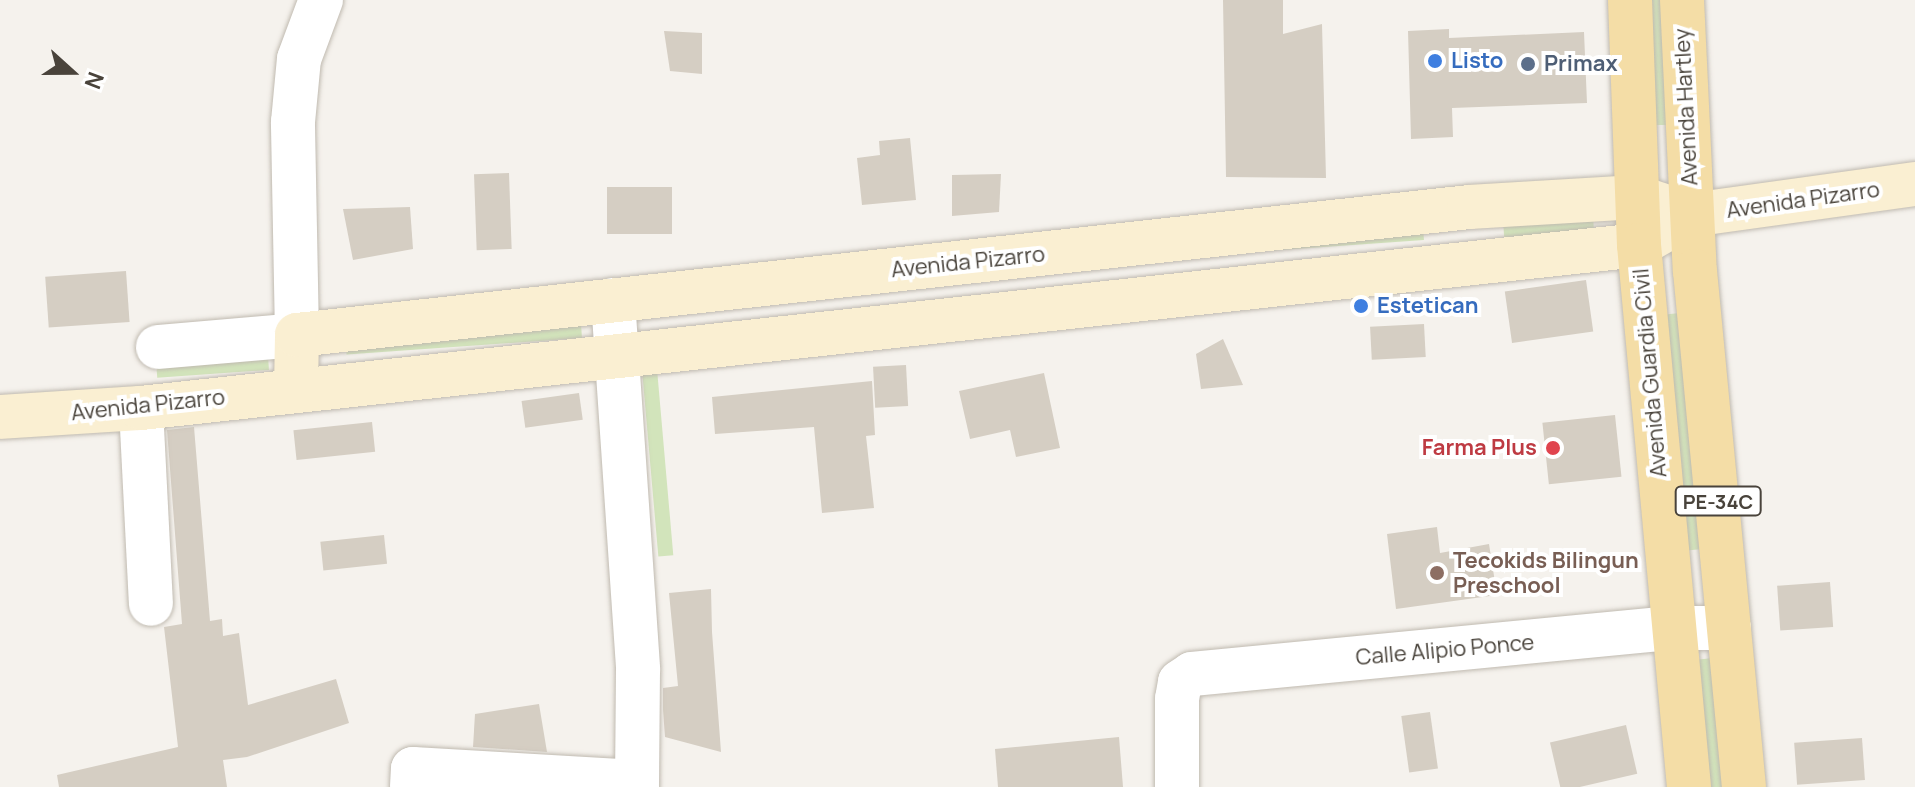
<!DOCTYPE html>
<html>
<head>
<meta charset="utf-8">
<style>
  body { margin:0 }
  #map { position:relative; width:1915px; height:787px; overflow:hidden; background:#f5f2ed; font-family:Manrope,sans-serif }
  div>[style] { position:absolute }
  .green>* { inset:0; background:#d2e4bb; transform-origin:0 0 }
  .building>* { inset:0; background:#d5cec3; transform-origin:0 0 }
  .roads { filter:drop-shadow(0 0 2px #c0bab0) drop-shadow(0 0 2px #c0bab0) }
  .minor>* { height:44px; margin:-22px; padding:0 22px; transform-origin:22px; border-radius:22px; background:#fff }
  .secondary>* { height:44px; margin:-22px; padding:0 22px; transform-origin:22px; border-radius:22px; background:#faefd2 }
  .primary>* { height:44px; margin:-22px; padding:0 22px; transform-origin:22px; border-radius:22px; background:#f4dda6 }
  .dots>* { width:22px; height:22px; translate:-50% -50%; box-sizing:border-box; border:4px solid #fff; border-radius:50% }
  span { translate:-50% -50%; white-space:nowrap; text-align:center; line-height:1.15; -webkit-text-stroke:8px #fff; paint-order:stroke }
  .shield-label span { padding:2px 6px; background:#fff; border:2px solid; border-radius:6px; -webkit-text-stroke-width:0 }
  .shield-label { font-size:20px; color:#49433b; font-weight:700 }
  .shop-label { font-size:22px; color:#366cbe; font-weight:700 }
  .left { translate:0 -50%; text-align:left }
  .service-label { font-size:22px; color:#4e5e75; font-weight:700 }
  .street-label { font-size:22px; color:#49433b }
  .health-label { font-size:22px; color:#be3a42; font-weight:700 }
  .right { translate:-100% -50%; text-align:right }
  .education-label { font-size:22px; color:#785e54; font-weight:700 }
  .north { position:absolute; left:32px; top:32px; width:80px; height:80px; -webkit-text-stroke:6px #fff; paint-order:stroke; rotate:111deg; font-size:22px; font-weight:700; line-height:32px; text-align:center; color:#49433b }
  .north::after { content:''; display:block; margin:auto; width:28px; height:36px; background:#49433b; clip-path:polygon(50% 0,100% 100%,50% 72%,0 100%) }
</style>
</head>
<body>
<div id="map">
  <div class="green">
    <i style="left:1647px;top:0;width:19px;height:125px"></i>
    <i style="left:1593px;top:217px;width:14px;height:90px;rotate:86deg"></i>
    <i style="left:1423px;top:226px;width:14px;height:781px;rotate:86deg"></i>
    <i style="left:1680px;top:313px;width:237px;height:20px;rotate:84deg"></i>
    <i style="left:581px;top:324px;width:14px;height:236px;rotate:86deg"></i>
    <i style="left:268px;top:356px;width:14px;height:112px;rotate:86deg"></i>
    <i style="left:657px;top:369px;width:187px;height:15px;rotate:85deg"></i>
    <i style="left:1713px;top:658px;width:130px;height:19px;rotate:84deg"></i>
  </div>
  <div class="building">
    <i style="clip-path:polygon(1223px 0,1283px 0,1283px 34px,1322px 24px,1326px 178px,1226px 177px)"></i>
    <i style="clip-path:polygon(1449px 29px,1449px 38px,1584px 32px,1587px 103px,1452px 108px,1453px 137px,1411px 139px,1408px 31px)"></i>
    <i style="clip-path:polygon(664px 31px,702px 33px,702px 74px,670px 71px)"></i>
    <i style="clip-path:polygon(910px 138px,916px 200px,862px 205px,857px 158px,880px 155px,879px 141px)"></i>
    <i style="left:509px;top:173px;width:76px;height:35px;rotate:88deg"></i>
    <i style="clip-path:polygon(1001px 174px,999px 212px,952px 216px,952px 175px)"></i>
    <i style="left:607px;top:187px;width:65px;height:47px"></i>
    <i style="clip-path:polygon(410px 207px,413px 249px,353px 260px,343px 209px)"></i>
    <i style="left:126px;top:271px;width:51px;height:81px;rotate:86deg"></i>
    <i style="left:1586px;top:280px;width:52px;height:82px;rotate:82deg"></i>
    <i style="left:1424px;top:324px;width:33px;height:54px;rotate:87deg"></i>
    <i style="clip-path:polygon(1223px 339px,1243px 385px,1201px 389px,1196px 354px)"></i>
    <i style="left:906px;top:365px;width:41px;height:33px;rotate:87deg"></i>
    <i style="clip-path:polygon(1044px 373px,1060px 448px,1016px 457px,1010px 430px,970px 439px,959px 391px)"></i>
    <i style="clip-path:polygon(872px 381px,875px 435px,866px 436px,874px 508px,822px 513px,814px 427px,715px 434px,712px 397px)"></i>
    <i style="left:579px;top:393px;width:27px;height:58px;rotate:82deg"></i>
    <i style="left:1615px;top:415px;width:62px;height:73px;rotate:84deg"></i>
    <i style="left:372px;top:422px;width:30px;height:79px;rotate:84deg"></i>
    <i style="clip-path:polygon(194px 427px,210px 621px,222px 619px,223px 636px,239px 633px,248px 705px,336px 679px,349px 723px,247px 757px,223px 760px,227px 787px,59px 787px,57px 775px,178px 747px,164px 627px,182px 624px,167px 430px)"></i>
    <i style="clip-path:polygon(1437px 527px,1440px 553px,1489px 544px,1497px 595px,1396px 609px,1387px 534px)"></i>
    <i style="left:384px;top:535px;width:29px;height:64px;rotate:84deg"></i>
    <i style="left:1830px;top:582px;width:45px;height:53px;rotate:86deg"></i>
    <i style="clip-path:polygon(711px 589px,712px 632px,721px 752px,665px 737px,663px 710px,663px 688px,678px 686px,669px 593px)"></i>
    <i style="clip-path:polygon(539px 704px,547px 752px,473px 747px,475px 714px)"></i>
    <i style="left:1430px;top:712px;width:57px;height:29px;rotate:82deg"></i>
    <i style="left:1626px;top:725px;width:50px;height:78px;rotate:77deg"></i>
    <i style="clip-path:polygon(1119px 737px,1123px 787px,998px 787px,995px 749px)"></i>
    <i style="left:1862px;top:738px;width:42px;height:68px;rotate:86deg"></i>
  </div>
  <div class="roads">
    <div class="minor">
      <i style="left:613px;top:300px;width:371px;rotate:86.1deg"></i>
      <i style="left:638px;top:670px;width:117px;rotate:90.5deg"></i>
      <i style="left:158px;top:347px;width:140px;rotate:-4.9deg"></i>
      <i style="left:297px;top:335px;width:213px;rotate:-91.1deg"></i>
      <i style="left:293px;top:122px;width:63px;rotate:-84.6deg"></i>
      <i style="left:299px;top:59px;width:63px;rotate:-69.6deg"></i>
      <i style="left:141px;top:408px;width:196px;rotate:87.1deg"></i>
      <i style="left:412px;top:787px;width:18px;rotate:-87deg"></i>
      <i style="left:413px;top:769px;width:224px;rotate:3.3deg"></i>
      <i style="left:1177px;top:787px;width:88px;rotate:-90deg"></i>
      <i style="left:1177px;top:699px;width:17px;rotate:-80deg"></i>
      <i style="left:1180px;top:682px;width:14px;rotate:-34deg"></i>
      <i style="left:1192px;top:674px;width:482px;rotate:-5.5deg"></i>
      <i style="left:1672px;top:628px;width:57px"></i>
    </div>
    <div class="secondary">
      <i style="left:296px;top:388px;width:53px;rotate:-88.9deg"></i>
      <i style="left:297px;top:335px;width:1179px;rotate:-6.23deg"></i>
      <i style="left:1469px;top:207px;width:168px;rotate:-3.4deg"></i>
      <i style="left:1637px;top:197px;width:57px;rotate:18.4deg"></i>
      <i style="left:1691px;top:215px;width:226px;rotate:-7.9deg"></i>
      <i style="left:0;top:417px;width:141px;rotate:-3.7deg"></i>
      <i style="left:141px;top:408px;width:1507px;rotate:-6.21deg"></i>
      <i style="left:1639px;top:245px;width:60px;rotate:-30deg"></i>
    </div>
    <div class="primary">
      <i style="left:1630px;top:0;width:245px;rotate:87.9deg"></i>
      <i style="left:1639px;top:245px;width:544px;rotate:84.73deg"></i>
      <i style="left:1682px;top:0;width:271px;rotate:87.3deg"></i>
      <i style="left:1695px;top:271px;width:518px;rotate:84.58deg"></i>
    </div>
  </div>
  <div class="dots">
    <i style="left:1435px;top:61px;background:#3f7fe0"></i>
    <i style="left:1528px;top:64px;background:#5c6f8a"></i>
    <i style="left:1361px;top:306px;background:#3f7fe0"></i>
    <i style="left:1553px;top:448px;background:#e0444e"></i>
    <i style="left:1437px;top:573px;background:#8d6e63"></i>
  </div>
  <div class="shield-label">
    <span style="left:1718px;top:501px">PE-34C</span>
  </div>
  <div class="shop-label">
    <span class="left" style="left:1451px;top:61px">Listo</span>
    <span class="left" style="left:1377px;top:306px">Estetican</span>
  </div>
  <div class="service-label">
    <span class="left" style="left:1544px;top:64px">Primax</span>
  </div>
  <div class="street-label">
    <span style="left:1686px;top:107px;rotate:-93deg">Avenida Hartley</span>
    <span style="left:1803px;top:200px;rotate:-8deg">Avenida Pizarro</span>
    <span style="left:968px;top:262px;rotate:-6deg">Avenida Pizarro</span>
    <span style="left:1650px;top:373px;rotate:-95deg">Avenida Guardia Civil</span>
    <span style="left:148px;top:405px;rotate:-6deg">Avenida Pizarro</span>
    <span style="left:1445px;top:650px;rotate:-5deg">Calle Alipio Ponce</span>
  </div>
  <div class="health-label">
    <span class="right" style="left:1537px;top:448px">Farma Plus</span>
  </div>
  <div class="education-label">
    <span class="left" style="left:1453px;top:573px">Tecokids Bilingun<br>Preschool</span>
  </div>
  <div class="north">N</div>
</div>
</body>
</html>
